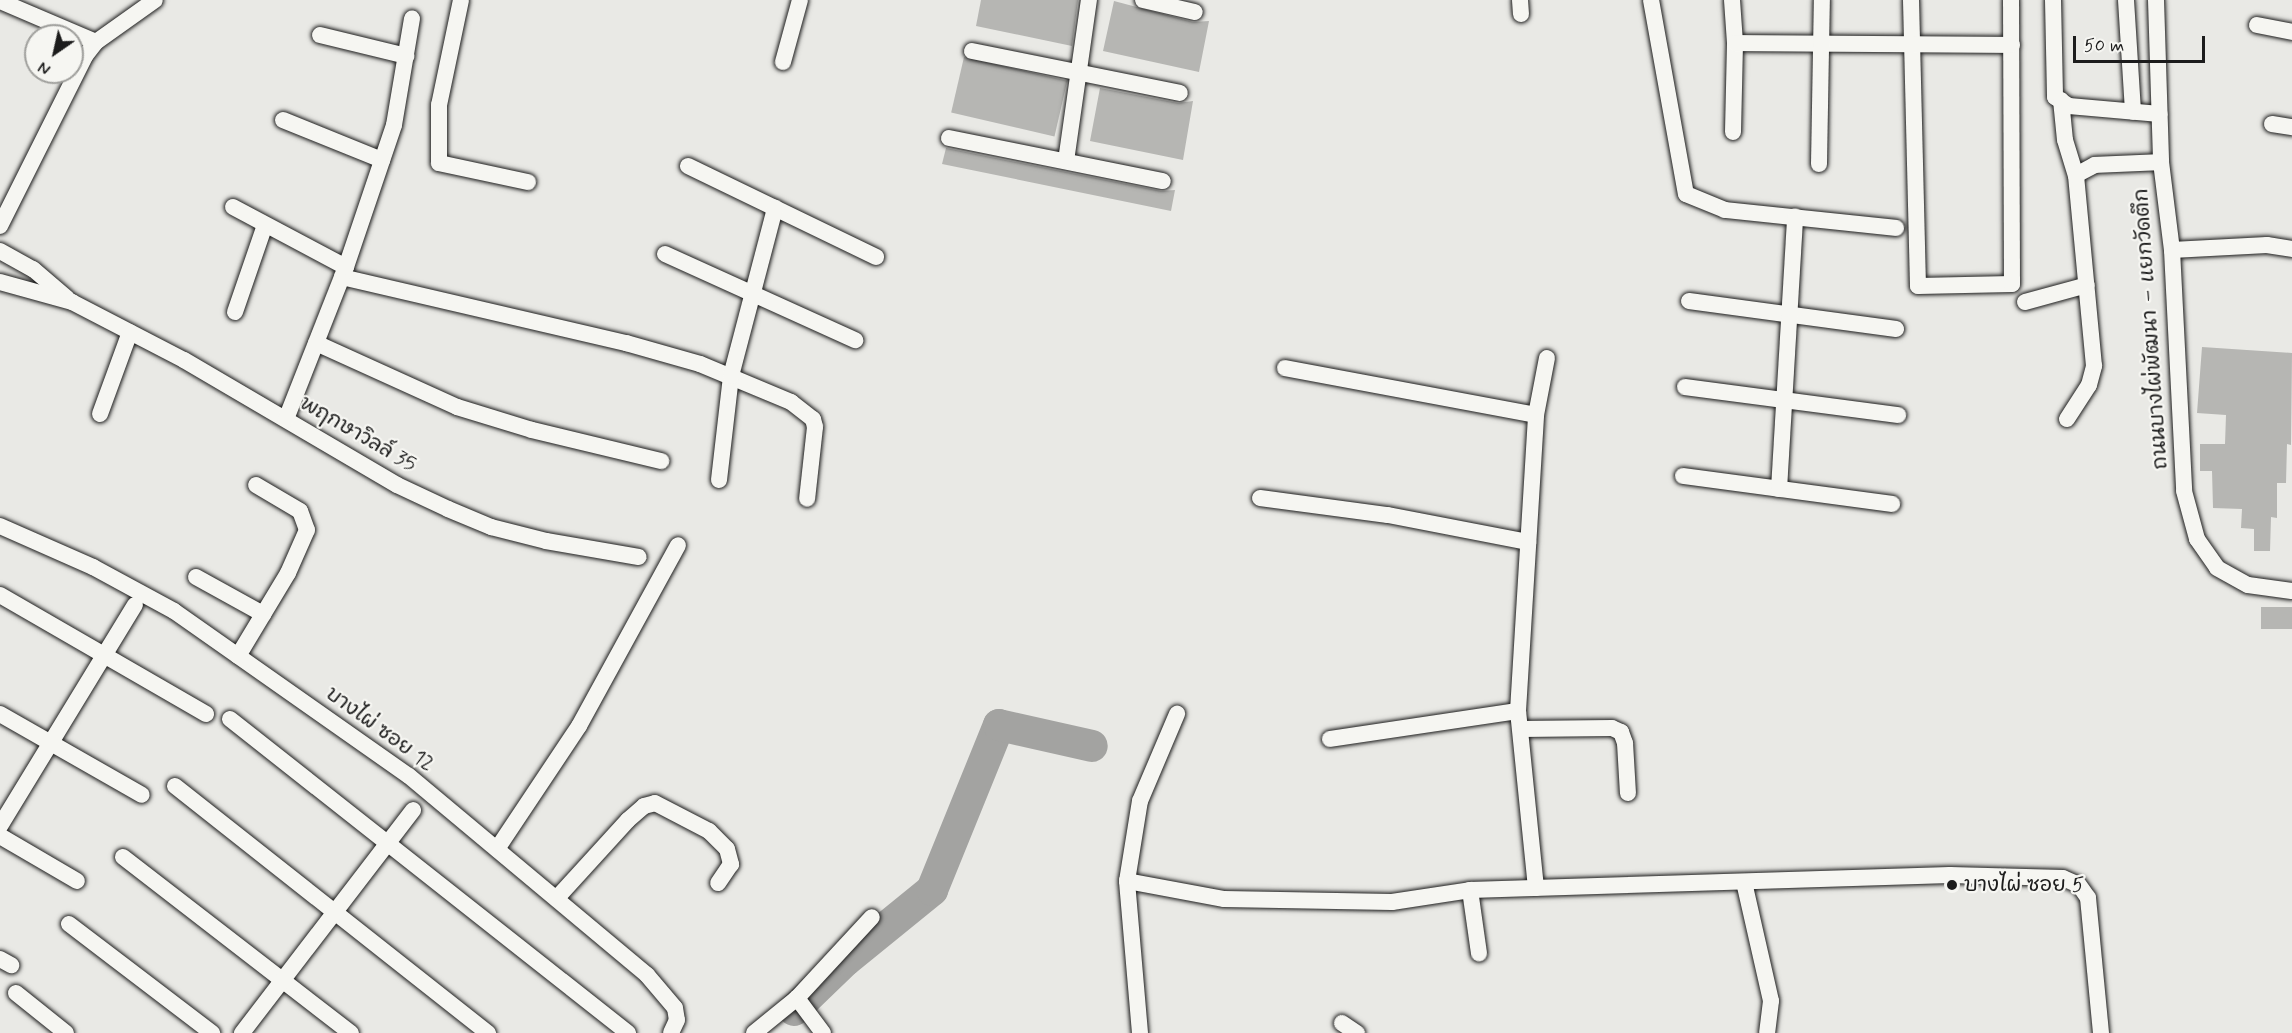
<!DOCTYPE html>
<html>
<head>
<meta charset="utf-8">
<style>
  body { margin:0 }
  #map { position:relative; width:2292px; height:1033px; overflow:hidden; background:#e9e9e5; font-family:Mynerve,"Playpen Sans Thai",sans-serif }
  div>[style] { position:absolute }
  .river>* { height:32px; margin:-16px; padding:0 16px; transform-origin:16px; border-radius:16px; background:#a3a3a1 }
  .building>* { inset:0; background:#b6b6b3; transform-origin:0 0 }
  .roads { filter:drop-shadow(0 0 2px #1c1c1c) drop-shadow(0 0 2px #1c1c1c) }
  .minor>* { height:16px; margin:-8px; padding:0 8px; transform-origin:8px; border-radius:8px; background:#f6f6f2 }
  .dots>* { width:16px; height:16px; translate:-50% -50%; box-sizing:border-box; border:3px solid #f6f6f2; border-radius:50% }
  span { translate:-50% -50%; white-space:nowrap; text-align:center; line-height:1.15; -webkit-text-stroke:4.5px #f6f6f2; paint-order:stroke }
  .street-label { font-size:21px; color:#1c1c1c }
  .poi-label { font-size:21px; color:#1c1c1c }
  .left { translate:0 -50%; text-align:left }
  .north { position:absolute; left:24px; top:24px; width:60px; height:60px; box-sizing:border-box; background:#f6f6f2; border:2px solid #9f9f9c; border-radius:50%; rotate:214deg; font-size:16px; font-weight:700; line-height:24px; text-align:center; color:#1c1c1c }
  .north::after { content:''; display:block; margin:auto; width:21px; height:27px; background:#1c1c1c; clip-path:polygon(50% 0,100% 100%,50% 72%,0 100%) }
  .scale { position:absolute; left:2073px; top:36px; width:132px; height:27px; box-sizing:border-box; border:3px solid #1c1c1c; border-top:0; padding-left:8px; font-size:18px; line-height:21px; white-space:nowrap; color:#1c1c1c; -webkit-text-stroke:4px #f6f6f2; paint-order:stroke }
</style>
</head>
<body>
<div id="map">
  <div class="river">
    <i style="left:794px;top:1010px;width:72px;rotate:-43.9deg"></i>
    <i style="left:846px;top:960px;width:111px;rotate:-39.1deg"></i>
    <i style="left:932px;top:890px;width:178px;rotate:-67.9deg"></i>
    <i style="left:999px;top:725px;width:95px;rotate:12.7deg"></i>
  </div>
  <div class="building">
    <i style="clip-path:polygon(981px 0,1078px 0,1072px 46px,976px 26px)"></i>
    <i style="clip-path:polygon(1114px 1px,1193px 22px,1209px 21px,1199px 72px,1103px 51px)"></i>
    <i style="left:964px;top:57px;width:106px;height:57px;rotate:13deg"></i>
    <i style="clip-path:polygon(1100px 88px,1178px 103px,1193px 101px,1183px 160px,1090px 141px)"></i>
    <i style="clip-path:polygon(946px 148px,1161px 191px,1175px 190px,1171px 211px,942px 164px)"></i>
    <i style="clip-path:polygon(2202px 347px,2292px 353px,2291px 445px,2287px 444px,2286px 483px,2277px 483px,2277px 518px,2271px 517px,2270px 551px,2254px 551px,2254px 529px,2241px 528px,2242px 509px,2213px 508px,2212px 471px,2200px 471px,2200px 444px,2225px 444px,2226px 415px,2197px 413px)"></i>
    <i style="left:2292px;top:607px;width:22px;height:31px;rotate:90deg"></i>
  </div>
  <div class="roads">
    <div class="minor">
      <i style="left:461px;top:0;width:107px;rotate:101.8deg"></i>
      <i style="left:439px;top:105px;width:58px;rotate:90deg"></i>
      <i style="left:439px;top:163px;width:91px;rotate:12.1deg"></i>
      <i style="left:1143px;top:0;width:53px;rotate:13deg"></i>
      <i style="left:1520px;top:0;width:14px;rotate:86deg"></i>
      <i style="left:1651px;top:0;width:197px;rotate:79.8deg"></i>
      <i style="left:1686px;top:194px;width:42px;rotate:22.3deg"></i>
      <i style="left:1725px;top:210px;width:172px;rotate:6deg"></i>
      <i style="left:1732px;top:0;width:43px;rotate:86deg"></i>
      <i style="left:1911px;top:0;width:286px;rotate:88.6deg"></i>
      <i style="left:1918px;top:286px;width:94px;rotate:-1.2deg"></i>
      <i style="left:2012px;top:284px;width:284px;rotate:-90.2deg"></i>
      <i style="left:2053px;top:0;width:97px;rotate:88.8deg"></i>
      <i style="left:2055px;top:97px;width:17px;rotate:33deg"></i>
      <i style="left:2069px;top:106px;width:91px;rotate:5deg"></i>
      <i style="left:2126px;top:0;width:112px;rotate:86.4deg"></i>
      <i style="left:2156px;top:0;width:162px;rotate:88.2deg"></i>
      <i style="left:2161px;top:162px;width:89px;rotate:82.9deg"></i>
      <i style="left:2172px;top:250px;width:241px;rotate:87.1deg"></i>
      <i style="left:2184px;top:491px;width:50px;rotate:74.8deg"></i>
      <i style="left:2197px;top:539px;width:35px;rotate:55deg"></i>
      <i style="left:2217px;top:568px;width:35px;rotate:29deg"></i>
      <i style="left:2248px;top:585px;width:44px;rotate:7.8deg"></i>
      <i style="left:0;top:1px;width:104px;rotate:23.1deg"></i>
      <i style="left:2257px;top:25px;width:36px;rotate:11deg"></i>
      <i style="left:320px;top:35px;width:89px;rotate:13.7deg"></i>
      <i style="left:972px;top:51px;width:212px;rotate:11.4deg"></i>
      <i style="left:783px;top:62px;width:64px;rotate:-74.7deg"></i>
      <i style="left:2061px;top:100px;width:40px;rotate:84.3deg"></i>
      <i style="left:2065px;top:140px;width:37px;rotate:73deg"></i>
      <i style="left:283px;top:120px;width:107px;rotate:22deg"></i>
      <i style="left:2272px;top:124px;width:20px;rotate:9deg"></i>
      <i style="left:1733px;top:132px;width:89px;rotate:-88.7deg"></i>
      <i style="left:1735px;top:43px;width:277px;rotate:0.4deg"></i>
      <i style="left:949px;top:138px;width:218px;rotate:11.4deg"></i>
      <i style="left:1066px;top:161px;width:163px;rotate:-81.9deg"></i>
      <i style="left:1819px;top:164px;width:164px;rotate:-89deg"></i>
      <i style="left:688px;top:166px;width:209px;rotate:25.8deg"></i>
      <i style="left:233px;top:207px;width:128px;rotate:28deg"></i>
      <i style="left:0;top:226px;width:190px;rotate:-63.4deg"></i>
      <i style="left:85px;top:56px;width:18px;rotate:-52deg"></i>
      <i style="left:96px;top:42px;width:72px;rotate:-35.4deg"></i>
      <i style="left:2172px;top:250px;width:95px;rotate:-3deg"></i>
      <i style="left:2267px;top:245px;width:25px;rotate:9deg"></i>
      <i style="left:0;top:251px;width:38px;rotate:29deg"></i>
      <i style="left:33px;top:269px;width:45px;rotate:40.5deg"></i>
      <i style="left:665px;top:254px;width:209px;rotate:24.4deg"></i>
      <i style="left:342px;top:277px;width:292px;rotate:13.1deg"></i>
      <i style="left:626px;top:343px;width:77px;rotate:15.8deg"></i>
      <i style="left:700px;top:364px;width:99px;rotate:22.7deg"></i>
      <i style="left:791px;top:402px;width:28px;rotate:38deg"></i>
      <i style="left:813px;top:419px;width:8px;rotate:76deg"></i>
      <i style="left:815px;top:427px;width:72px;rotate:96.3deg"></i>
      <i style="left:0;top:282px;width:75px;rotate:15.5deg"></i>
      <i style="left:72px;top:302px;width:126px;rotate:27.4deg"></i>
      <i style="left:184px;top:360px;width:247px;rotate:30.4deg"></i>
      <i style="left:397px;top:485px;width:56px;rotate:25.2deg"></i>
      <i style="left:448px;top:509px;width:47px;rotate:22.7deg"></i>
      <i style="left:491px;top:527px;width:57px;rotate:14.3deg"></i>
      <i style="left:546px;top:541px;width:94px;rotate:9.8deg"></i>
      <i style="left:1689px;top:301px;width:209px;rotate:7.7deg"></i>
      <i style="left:2025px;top:302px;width:64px;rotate:-15.3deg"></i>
      <i style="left:235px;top:312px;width:92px;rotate:-71deg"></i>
      <i style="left:316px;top:343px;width:155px;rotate:24.4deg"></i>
      <i style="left:457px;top:407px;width:78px;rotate:17deg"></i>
      <i style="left:532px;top:430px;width:133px;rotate:13.5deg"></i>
      <i style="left:1285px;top:368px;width:255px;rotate:10.6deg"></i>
      <i style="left:1685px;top:387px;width:215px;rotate:7.5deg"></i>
      <i style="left:100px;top:414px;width:87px;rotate:-69.9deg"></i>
      <i style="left:286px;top:419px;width:163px;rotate:-68.5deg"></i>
      <i style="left:346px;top:267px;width:150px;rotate:-71.3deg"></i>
      <i style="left:394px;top:125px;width:108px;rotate:-80.4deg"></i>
      <i style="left:2067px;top:419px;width:40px;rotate:-57.1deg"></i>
      <i style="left:2089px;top:385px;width:20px;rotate:-75deg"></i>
      <i style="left:2094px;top:366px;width:192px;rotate:-95.4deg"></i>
      <i style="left:2076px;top:175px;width:21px;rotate:-28deg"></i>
      <i style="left:2095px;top:165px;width:66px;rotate:-2.6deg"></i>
      <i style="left:1683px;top:476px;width:211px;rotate:7.6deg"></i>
      <i style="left:719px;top:480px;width:105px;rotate:-83.4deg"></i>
      <i style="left:731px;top:376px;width:174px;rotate:-75.3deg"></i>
      <i style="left:1779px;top:489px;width:273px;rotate:-86.6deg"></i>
      <i style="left:1260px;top:498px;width:129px;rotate:7.6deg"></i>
      <i style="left:1388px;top:515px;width:143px;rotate:10.9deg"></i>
      <i style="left:0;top:526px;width:102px;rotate:23.8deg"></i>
      <i style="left:93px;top:567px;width:92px;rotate:28.5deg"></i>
      <i style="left:174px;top:611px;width:287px;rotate:35.1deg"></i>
      <i style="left:409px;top:776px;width:310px;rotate:39.9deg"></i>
      <i style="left:647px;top:975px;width:43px;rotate:49.7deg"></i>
      <i style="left:675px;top:1008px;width:12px;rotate:81deg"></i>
      <i style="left:677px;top:1020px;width:14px;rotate:115deg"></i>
      <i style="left:196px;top:577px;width:77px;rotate:28.9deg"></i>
      <i style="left:0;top:595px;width:238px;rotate:30deg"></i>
      <i style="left:238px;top:656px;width:97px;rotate:-58.9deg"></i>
      <i style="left:288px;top:573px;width:47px;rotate:-66.2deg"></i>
      <i style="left:307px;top:530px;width:20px;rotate:-110deg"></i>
      <i style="left:300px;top:511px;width:51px;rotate:-149.4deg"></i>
      <i style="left:0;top:714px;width:163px;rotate:29.7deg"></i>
      <i style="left:230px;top:719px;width:507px;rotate:38.27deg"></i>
      <i style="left:1521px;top:729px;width:91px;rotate:-0.6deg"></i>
      <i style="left:1612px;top:728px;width:10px;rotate:24deg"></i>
      <i style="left:1621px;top:732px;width:12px;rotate:70deg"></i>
      <i style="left:1625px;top:743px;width:50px;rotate:86.6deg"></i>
      <i style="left:1330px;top:739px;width:190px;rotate:-8.5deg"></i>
      <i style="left:175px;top:786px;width:399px;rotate:38.3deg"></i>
      <i style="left:0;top:826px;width:259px;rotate:-58.6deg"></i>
      <i style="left:0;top:836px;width:89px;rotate:30.3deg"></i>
      <i style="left:497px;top:849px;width:148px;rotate:-56.3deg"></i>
      <i style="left:579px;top:726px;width:206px;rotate:-61.3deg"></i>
      <i style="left:123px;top:857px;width:288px;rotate:37.7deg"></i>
      <i style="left:1127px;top:881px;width:81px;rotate:-80.8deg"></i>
      <i style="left:1140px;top:801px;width:95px;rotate:-67deg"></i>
      <i style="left:1744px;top:882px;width:122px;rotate:77.2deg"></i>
      <i style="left:1771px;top:1001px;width:32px;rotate:97deg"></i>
      <i style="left:1536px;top:888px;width:178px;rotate:-95.8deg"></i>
      <i style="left:1518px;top:711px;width:297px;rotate:-86.5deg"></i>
      <i style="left:1536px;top:415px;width:58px;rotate:-79.1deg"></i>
      <i style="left:1470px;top:890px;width:64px;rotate:81.9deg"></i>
      <i style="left:557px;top:898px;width:105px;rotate:-47.7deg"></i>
      <i style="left:628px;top:820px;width:21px;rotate:-41deg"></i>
      <i style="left:644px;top:806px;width:11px;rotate:-15deg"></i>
      <i style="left:655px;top:803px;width:61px;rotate:27.4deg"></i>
      <i style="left:709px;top:831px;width:25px;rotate:45deg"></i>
      <i style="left:727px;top:849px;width:16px;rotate:75deg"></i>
      <i style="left:731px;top:864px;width:23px;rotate:124deg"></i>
      <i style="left:69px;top:924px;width:180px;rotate:37.3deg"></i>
      <i style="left:0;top:959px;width:13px;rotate:29deg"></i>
      <i style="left:16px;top:993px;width:64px;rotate:38.7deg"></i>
      <i style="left:1342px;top:1023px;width:18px;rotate:34deg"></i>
      <i style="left:242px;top:1033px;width:281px;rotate:-52.5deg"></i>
      <i style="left:754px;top:1033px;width:55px;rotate:-39.1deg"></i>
      <i style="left:823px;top:1033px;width:44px;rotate:-126.6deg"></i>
      <i style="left:797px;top:998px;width:110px;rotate:-47.2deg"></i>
      <i style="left:1140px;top:1033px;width:153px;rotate:-94.9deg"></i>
      <i style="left:1127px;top:881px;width:99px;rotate:10.5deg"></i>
      <i style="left:1224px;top:899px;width:168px;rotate:1deg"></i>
      <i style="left:1392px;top:902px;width:79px;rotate:-8.7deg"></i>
      <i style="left:1470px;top:890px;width:480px;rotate:-1.8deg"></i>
      <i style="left:1950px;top:875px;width:113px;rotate:1.5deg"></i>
      <i style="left:2063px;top:878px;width:17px;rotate:24deg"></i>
      <i style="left:2079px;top:885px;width:16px;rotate:55deg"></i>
      <i style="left:2088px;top:898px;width:136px;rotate:84.5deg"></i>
    </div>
  </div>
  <div class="dots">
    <i style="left:1952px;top:885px;background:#1c1c1c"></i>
  </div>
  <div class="street-label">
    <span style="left:2151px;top:329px;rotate:-94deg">ถนนบางไผ่พัฒนา – แยกวัดตึก</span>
    <span style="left:358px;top:434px;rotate:30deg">พฤกษาวิลล์ 35</span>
    <span style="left:380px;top:729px;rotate:36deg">บางไผ่ ซอย 12</span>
  </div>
  <div class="poi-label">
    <span class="left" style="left:1964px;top:885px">บางไผ่ ซอย 5</span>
  </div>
  <div class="north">N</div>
  <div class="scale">50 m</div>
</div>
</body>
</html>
